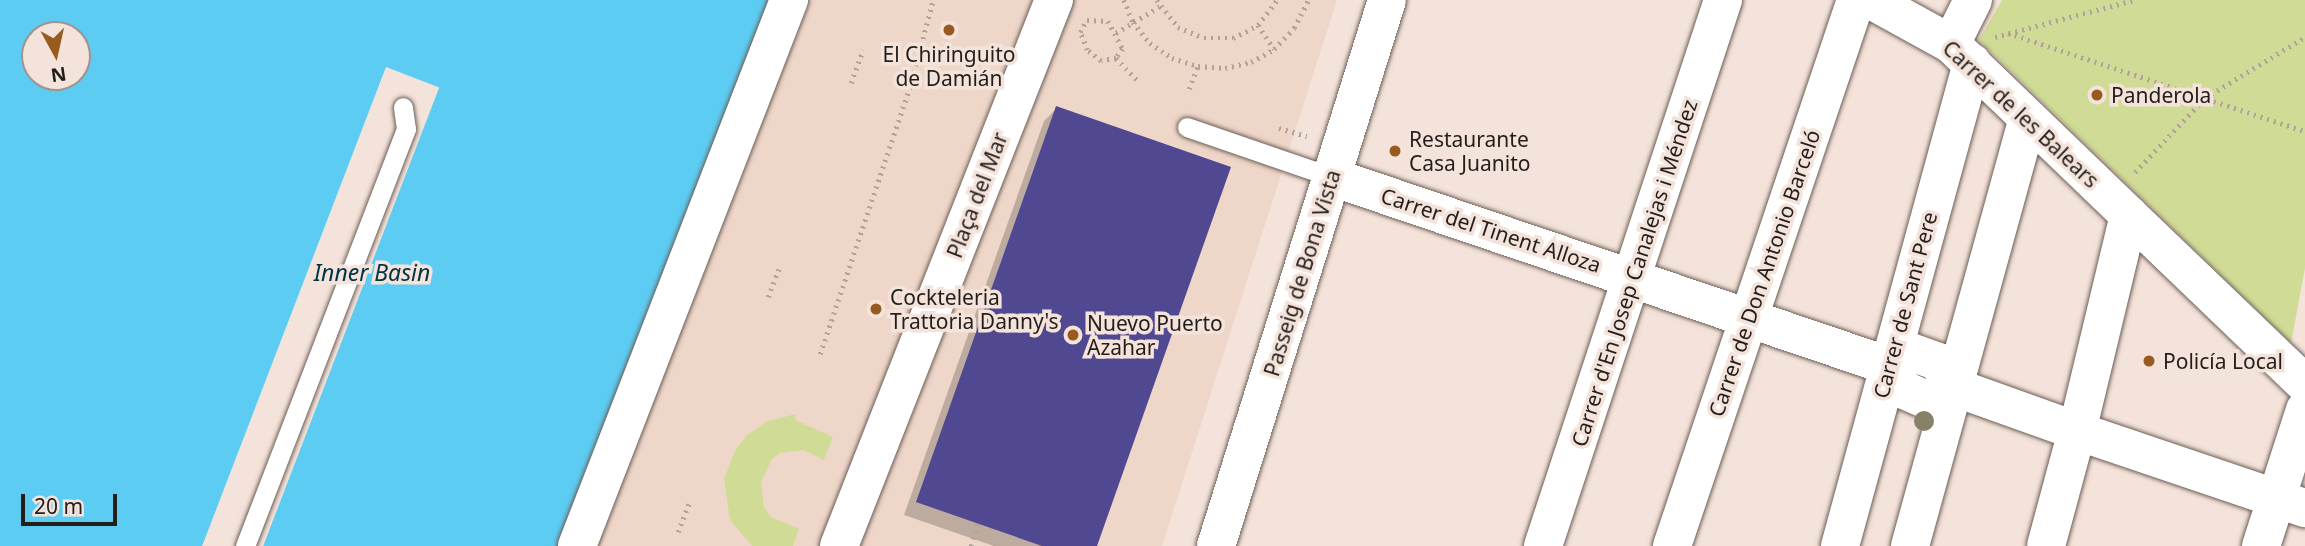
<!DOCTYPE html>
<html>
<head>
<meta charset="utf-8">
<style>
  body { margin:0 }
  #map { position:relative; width:2305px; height:546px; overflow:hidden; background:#f4e3da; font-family:"Noto Sans",sans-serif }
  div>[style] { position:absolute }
  .built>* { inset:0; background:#eed6c9 }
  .green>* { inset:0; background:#d0dc95 }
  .water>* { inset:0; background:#5dccf3 }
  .pier>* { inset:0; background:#f4e3da; transform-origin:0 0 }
  .shadow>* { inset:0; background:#0003 }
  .building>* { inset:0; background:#504890 }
  .path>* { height:4.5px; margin-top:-2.25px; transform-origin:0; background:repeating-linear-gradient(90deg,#b0a39c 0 2px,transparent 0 7px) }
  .roads { filter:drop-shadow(0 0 2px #6c5e56) drop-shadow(0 0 2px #6c5e56) }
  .lane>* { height:19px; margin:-9.5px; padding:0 9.5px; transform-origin:9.5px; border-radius:9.5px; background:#fff }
  .street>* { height:38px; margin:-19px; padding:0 19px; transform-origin:19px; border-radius:19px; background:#fff }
  .secondary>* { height:38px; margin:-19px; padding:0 19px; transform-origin:19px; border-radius:19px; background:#fff }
  .trees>* { width:20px; height:20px; margin:-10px; border-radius:50%; background:#868167 }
  .dots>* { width:19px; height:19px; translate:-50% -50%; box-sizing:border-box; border:4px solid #f4e3da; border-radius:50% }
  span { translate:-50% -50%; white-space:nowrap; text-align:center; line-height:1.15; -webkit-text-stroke:7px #f4e3da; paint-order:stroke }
  .poi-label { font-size:21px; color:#241e1b }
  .left { translate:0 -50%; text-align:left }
  .street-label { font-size:21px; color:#241e1b }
  .water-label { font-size:23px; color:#003343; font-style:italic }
  .north { position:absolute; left:21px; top:21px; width:70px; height:70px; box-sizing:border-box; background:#f4e3da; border:2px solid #a1948e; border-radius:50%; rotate:172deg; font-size:19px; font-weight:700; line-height:28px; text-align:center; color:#241e1b }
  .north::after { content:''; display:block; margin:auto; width:24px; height:32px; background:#985a1f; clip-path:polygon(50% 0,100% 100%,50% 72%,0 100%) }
  .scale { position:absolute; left:21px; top:494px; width:96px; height:32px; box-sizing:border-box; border:4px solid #241e1b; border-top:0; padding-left:9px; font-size:21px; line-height:24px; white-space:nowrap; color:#241e1b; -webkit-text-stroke:5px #f4e3da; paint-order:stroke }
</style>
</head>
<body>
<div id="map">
  <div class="built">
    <i style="clip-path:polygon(evenodd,0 0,1337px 0,1162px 546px,0 546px,0 0,35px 35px,77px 35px,77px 77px,35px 77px,35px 35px)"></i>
  </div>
  <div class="green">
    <i style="clip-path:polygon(2002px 0,2305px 0,2305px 268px,2291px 343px,1979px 40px)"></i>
    <i style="clip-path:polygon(796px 414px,795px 420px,833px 437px,824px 460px,804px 450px,780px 453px,772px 459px,761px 482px,764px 507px,771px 517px,799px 529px,793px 546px,752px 546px,730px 520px,724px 479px,735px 451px,747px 435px,768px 421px)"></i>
  </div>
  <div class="water">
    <i style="clip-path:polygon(evenodd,0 0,776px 0,562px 546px,0 546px,0 0,35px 35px,77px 35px,77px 77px,35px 77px,35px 35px)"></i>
  </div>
  <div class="pier">
    <i style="left:386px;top:67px;width:57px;height:513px;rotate:21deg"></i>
  </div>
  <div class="shadow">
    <i style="clip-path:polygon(1057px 108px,1095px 546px,994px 546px,904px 515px,1044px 121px)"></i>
  </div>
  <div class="building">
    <i style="clip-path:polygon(1056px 106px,1231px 167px,1097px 546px,1042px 546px,916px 502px)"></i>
  </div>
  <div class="path">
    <i style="left:1124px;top:0;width:24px;rotate:68deg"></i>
    <i style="left:1133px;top:22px;width:27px;rotate:51deg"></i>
    <i style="left:1150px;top:43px;width:27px;rotate:34deg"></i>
    <i style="left:1172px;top:58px;width:27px;rotate:17deg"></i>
    <i style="left:1198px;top:66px;width:27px;rotate:4deg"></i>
    <i style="left:1225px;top:68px;width:27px;rotate:-13deg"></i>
    <i style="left:1251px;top:62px;width:26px;rotate:-29deg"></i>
    <i style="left:1274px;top:49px;width:29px;rotate:-46deg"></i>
    <i style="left:1294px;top:28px;width:31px;rotate:-63deg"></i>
    <i style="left:1157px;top:0;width:34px;rotate:52deg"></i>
    <i style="left:1178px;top:27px;width:28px;rotate:23deg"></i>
    <i style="left:1204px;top:38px;width:29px"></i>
    <i style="left:1233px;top:38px;width:28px;rotate:-27deg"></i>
    <i style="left:1258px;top:25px;width:31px;rotate:-53deg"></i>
    <i style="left:1087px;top:20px;width:21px;rotate:3deg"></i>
    <i style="left:1108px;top:21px;width:32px;rotate:62deg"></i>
    <i style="left:1123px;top:49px;width:11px;rotate:128deg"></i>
    <i style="left:1116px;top:58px;width:15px;rotate:169deg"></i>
    <i style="left:1101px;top:61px;width:18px;rotate:-142deg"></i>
    <i style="left:1087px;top:50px;width:19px;rotate:-111deg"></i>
    <i style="left:1080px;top:32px;width:14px;rotate:-60deg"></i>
    <i style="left:1258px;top:25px;width:29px;rotate:56deg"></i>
    <i style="left:1116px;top:33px;width:52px;rotate:-31.5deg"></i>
    <i style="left:2008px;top:33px;width:313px;rotate:18.3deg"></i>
    <i style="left:1995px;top:37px;width:144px;rotate:-14.9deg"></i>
    <i style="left:1116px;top:58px;width:30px;rotate:46deg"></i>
    <i style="left:851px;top:83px;width:35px;rotate:-70deg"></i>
    <i style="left:1189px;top:89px;width:25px;rotate:-69deg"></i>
    <i style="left:1279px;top:128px;width:29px;rotate:16deg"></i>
    <i style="left:2135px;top:172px;width:102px;rotate:-46.6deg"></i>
    <i style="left:2205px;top:98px;width:117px;rotate:-31.4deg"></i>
    <i style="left:768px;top:297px;width:33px;rotate:-69deg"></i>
    <i style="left:820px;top:354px;width:283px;rotate:-71.4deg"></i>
    <i style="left:910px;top:86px;width:89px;rotate:-75deg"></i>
    <i style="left:678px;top:532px;width:34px;rotate:-69deg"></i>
    <i style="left:971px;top:546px;width:24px;rotate:-75deg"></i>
  </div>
  <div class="roads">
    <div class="lane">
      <i style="left:1187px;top:127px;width:153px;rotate:19deg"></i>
      <i style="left:245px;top:546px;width:447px;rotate:-68.9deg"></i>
      <i style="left:406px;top:129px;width:22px;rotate:-98deg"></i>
    </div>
    <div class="street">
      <i style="left:1871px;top:0;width:91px;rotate:28.8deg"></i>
      <i style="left:1951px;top:44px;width:247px;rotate:43.9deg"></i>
      <i style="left:1951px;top:44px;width:49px;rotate:-63.4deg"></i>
      <i style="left:1332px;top:177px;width:588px;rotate:18.74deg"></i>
      <i style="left:1889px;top:366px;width:28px;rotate:58deg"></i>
      <i style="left:1904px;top:390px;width:26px;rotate:23deg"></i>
      <i style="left:1928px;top:400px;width:29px;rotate:-27deg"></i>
      <i style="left:1889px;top:366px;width:26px;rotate:-32deg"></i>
      <i style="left:1911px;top:352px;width:29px;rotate:20deg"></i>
      <i style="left:1938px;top:362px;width:30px;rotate:57deg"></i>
      <i style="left:1954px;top:387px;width:131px;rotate:19.7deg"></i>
      <i style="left:2077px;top:431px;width:119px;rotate:105.1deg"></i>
      <i style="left:2305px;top:384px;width:244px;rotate:-136.2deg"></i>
      <i style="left:2129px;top:215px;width:222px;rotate:103.5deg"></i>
      <i style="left:2077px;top:431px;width:241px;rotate:18.7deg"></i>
      <i style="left:577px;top:546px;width:586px;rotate:-68.78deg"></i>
      <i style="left:839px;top:546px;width:587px;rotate:-68.51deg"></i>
      <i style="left:1543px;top:546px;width:575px;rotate:-71.75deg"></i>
      <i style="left:1672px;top:546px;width:576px;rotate:-71.38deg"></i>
      <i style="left:1840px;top:546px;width:501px;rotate:-74.71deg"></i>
      <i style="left:1910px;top:546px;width:444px;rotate:-74.6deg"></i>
      <i style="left:2261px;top:546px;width:143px;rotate:-72.1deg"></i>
    </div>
    <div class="secondary">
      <i style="left:1216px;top:546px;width:572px;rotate:-72.61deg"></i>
    </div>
  </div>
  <div class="trees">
    <i style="left:1924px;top:421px"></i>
  </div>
  <div class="dots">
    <i style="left:949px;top:30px;background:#985a1f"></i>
    <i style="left:2097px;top:95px;background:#985a1f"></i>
    <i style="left:1395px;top:151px;background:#985a1f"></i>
    <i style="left:876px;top:309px;background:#985a1f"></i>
    <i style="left:1073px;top:335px;background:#985a1f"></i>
    <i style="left:2149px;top:361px;background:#985a1f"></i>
  </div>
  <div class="poi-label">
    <span style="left:949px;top:66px">El Chiringuito<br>de Damián</span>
    <span class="left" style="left:2111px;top:95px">Panderola</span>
    <span class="left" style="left:1409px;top:151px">Restaurante<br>Casa Juanito</span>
    <span class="left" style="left:890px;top:309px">Cockteleria<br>Trattoria Danny's</span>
    <span class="left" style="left:1087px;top:335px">Nuevo Puerto<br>Azahar</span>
    <span class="left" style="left:2163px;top:361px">Policía Local</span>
  </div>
  <div class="street-label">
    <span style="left:2021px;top:114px;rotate:43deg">Carrer de les Balears</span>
    <span style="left:977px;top:195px;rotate:-69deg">Plaça del Mar</span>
    <span style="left:1491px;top:230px;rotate:18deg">Carrer del Tinent Alloza</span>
    <span style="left:1302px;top:273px;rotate:-73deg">Passeig de Bona Vista</span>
    <span style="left:1634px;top:273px;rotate:-72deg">Carrer d'En Josep Canalejas i Méndez</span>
    <span style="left:1764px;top:273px;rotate:-71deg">Carrer de Don Antonio Barceló</span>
    <span style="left:1905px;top:305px;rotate:-75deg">Carrer de Sant Pere</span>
  </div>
  <div class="water-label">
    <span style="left:372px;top:272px">Inner Basin</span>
  </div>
  <div class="north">N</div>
  <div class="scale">20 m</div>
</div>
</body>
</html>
